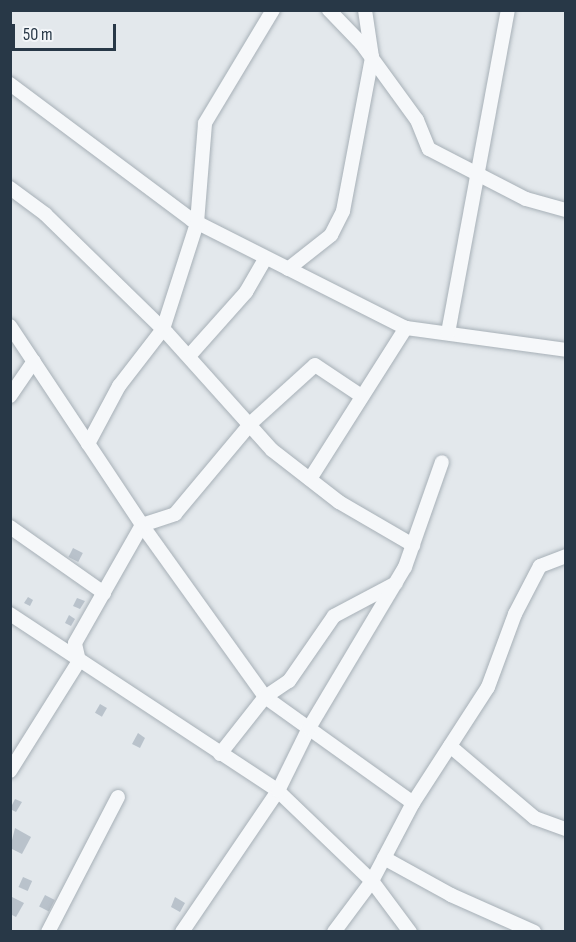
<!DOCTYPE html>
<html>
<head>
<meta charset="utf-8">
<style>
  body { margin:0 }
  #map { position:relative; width:576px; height:942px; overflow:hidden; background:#e3e8ec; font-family:"Sofia Sans Condensed",sans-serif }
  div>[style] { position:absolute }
  .building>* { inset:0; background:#b9c2cb; transform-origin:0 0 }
  .roads { filter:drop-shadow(0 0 2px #a7b0b7) drop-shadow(0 0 2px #a7b0b7) }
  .street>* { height:14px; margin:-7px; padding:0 7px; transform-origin:7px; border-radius:7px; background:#f6f8fa }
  span { translate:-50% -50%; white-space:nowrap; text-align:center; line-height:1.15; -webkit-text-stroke:4.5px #f3f6f9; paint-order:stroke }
  .frame { position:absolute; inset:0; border:12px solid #283847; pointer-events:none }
  .scale { position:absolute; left:12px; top:24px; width:104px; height:27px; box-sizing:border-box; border:3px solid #283847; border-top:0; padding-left:8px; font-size:18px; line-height:21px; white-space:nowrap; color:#283847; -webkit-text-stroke:4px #f3f6f9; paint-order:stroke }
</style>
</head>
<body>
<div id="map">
  <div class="building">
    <i style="left:73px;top:548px;width:11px;height:10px;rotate:27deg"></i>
    <i style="clip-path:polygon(28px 597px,33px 600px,30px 606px,24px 603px)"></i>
    <i style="clip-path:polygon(77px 598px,85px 601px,80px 609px,73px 606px)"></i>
    <i style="clip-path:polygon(69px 615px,75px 619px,71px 626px,65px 623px)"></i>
    <i style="left:100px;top:704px;width:8px;height:10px;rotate:30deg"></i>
    <i style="clip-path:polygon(138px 733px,145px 738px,140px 748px,132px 744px)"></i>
    <i style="clip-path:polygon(15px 799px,22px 802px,16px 812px,10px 809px)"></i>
    <i style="clip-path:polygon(15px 828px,31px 837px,22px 854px,10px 848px)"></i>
    <i style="left:23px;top:877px;width:10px;height:11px;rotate:24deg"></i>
    <i style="left:45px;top:895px;width:11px;height:13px;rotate:27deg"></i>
    <i style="clip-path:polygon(12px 897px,24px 903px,16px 917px,10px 914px)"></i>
    <i style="clip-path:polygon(175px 897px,185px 903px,180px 912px,171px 907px)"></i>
  </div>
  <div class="roads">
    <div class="street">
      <i style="left:329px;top:10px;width:46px;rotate:45.9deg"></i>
      <i style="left:361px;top:43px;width:95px;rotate:54deg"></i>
      <i style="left:417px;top:120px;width:31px;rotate:68deg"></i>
      <i style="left:429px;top:149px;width:109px;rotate:27.3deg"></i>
      <i style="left:526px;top:199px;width:41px;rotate:15.4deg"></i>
      <i style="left:10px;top:84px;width:227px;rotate:36.8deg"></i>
      <i style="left:192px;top:220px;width:240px;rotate:26.8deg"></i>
      <i style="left:406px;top:328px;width:162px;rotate:7.8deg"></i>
      <i style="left:10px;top:188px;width:44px;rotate:36.6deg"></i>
      <i style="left:45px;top:214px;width:170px;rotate:44.3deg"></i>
      <i style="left:167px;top:333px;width:157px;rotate:48.1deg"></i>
      <i style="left:272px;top:450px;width:85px;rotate:37.8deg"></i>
      <i style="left:339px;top:502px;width:86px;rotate:30.2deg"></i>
      <i style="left:288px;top:269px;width:55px;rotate:-38.3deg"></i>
      <i style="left:331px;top:235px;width:27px;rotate:-63deg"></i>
      <i style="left:343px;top:211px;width:157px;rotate:-79.3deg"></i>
      <i style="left:372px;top:57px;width:48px;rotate:-98.5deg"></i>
      <i style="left:10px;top:326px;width:239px;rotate:56.4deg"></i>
      <i style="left:142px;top:525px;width:211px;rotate:54.4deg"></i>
      <i style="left:265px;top:697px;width:182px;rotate:35.6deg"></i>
      <i style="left:448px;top:333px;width:329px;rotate:-79.5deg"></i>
      <i style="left:189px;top:356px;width:86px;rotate:-48.3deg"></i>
      <i style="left:246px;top:292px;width:39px;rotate:-60deg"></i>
      <i style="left:10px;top:396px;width:42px;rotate:-55.6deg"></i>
      <i style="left:88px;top:444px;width:66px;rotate:-61.9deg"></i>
      <i style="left:119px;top:386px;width:72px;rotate:-52.3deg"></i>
      <i style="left:163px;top:329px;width:111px;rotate:-72.2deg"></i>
      <i style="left:197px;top:223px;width:100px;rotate:-85.4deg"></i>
      <i style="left:205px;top:123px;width:132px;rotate:-59deg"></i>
      <i style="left:310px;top:479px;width:179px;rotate:-57.6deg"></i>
      <i style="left:10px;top:527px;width:115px;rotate:35.1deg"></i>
      <i style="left:10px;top:614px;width:321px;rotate:33.4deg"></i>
      <i style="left:278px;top:791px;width:130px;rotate:43.8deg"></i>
      <i style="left:372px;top:881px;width:64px;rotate:53.3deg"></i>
      <i style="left:450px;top:746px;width:111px;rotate:40.3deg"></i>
      <i style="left:535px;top:818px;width:33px;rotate:20deg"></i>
      <i style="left:220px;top:754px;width:73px;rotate:-51.7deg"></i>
      <i style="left:265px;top:697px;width:29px;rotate:-34deg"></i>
      <i style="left:289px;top:681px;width:79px;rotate:-55.3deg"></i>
      <i style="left:334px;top:616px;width:70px;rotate:-28deg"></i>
      <i style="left:10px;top:771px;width:130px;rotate:-57.9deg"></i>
      <i style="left:79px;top:661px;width:18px;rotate:-103deg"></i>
      <i style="left:75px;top:643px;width:136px;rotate:-60.4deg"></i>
      <i style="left:142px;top:525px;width:35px;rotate:-18deg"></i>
      <i style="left:175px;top:514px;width:119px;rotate:-50.1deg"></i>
      <i style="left:251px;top:423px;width:86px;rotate:-42.2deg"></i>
      <i style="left:315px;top:365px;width:54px;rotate:33.7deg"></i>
      <i style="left:384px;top:858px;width:77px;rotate:28.9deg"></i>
      <i style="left:451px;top:895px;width:91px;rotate:24deg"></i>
      <i style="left:48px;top:932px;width:152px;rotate:-62.6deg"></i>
      <i style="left:182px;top:932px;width:171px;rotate:-55.8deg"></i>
      <i style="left:278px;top:791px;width:70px;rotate:-63.8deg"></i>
      <i style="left:309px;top:728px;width:187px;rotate:-59.2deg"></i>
      <i style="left:405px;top:567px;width:111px;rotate:-70.6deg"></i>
      <i style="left:334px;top:932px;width:64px;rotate:-53.3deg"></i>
      <i style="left:372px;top:881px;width:88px;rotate:-62.3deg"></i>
      <i style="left:413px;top:803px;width:138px;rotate:-57.1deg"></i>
      <i style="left:488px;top:687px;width:78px;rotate:-69.7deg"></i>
      <i style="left:515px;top:614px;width:54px;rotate:-62.5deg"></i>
      <i style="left:540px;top:566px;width:28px;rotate:-21deg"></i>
    </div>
  </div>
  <div class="frame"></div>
  <div class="scale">50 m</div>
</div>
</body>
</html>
